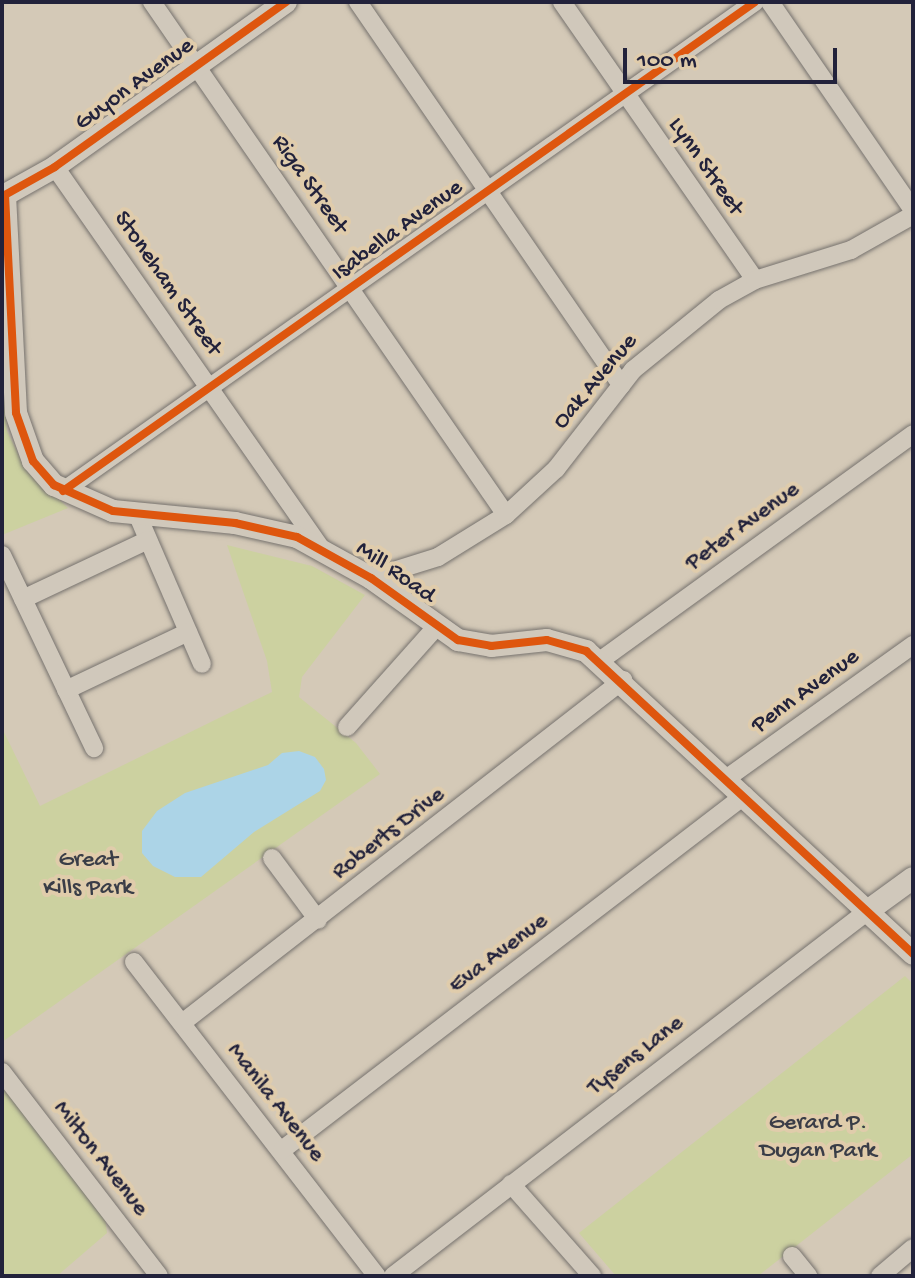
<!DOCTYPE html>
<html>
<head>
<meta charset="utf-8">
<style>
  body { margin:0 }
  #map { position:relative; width:915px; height:1278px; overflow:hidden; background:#d4c9b7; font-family:"Gochi Hand",sans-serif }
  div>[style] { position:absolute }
  .green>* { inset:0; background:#ccd1a0 }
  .water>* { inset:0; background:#acd4e7 }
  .roads { filter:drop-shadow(0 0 2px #76726e) drop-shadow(0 0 2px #76726e) }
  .minor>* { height:18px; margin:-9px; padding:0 9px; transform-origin:9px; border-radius:9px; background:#d0c8bb }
  .tertiary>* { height:22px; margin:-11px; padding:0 11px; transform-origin:11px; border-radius:11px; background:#d0c8bb }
  .cycleway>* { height:8px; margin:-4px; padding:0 4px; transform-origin:4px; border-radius:4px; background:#de560e }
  span { translate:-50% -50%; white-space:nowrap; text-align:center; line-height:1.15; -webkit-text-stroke:8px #e0ccab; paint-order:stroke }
  .street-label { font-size:24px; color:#22223b }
  .park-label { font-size:24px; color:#3a3d47 }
  .frame { position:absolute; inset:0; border:4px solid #22223b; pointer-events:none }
  .scale { position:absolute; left:623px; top:48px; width:214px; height:36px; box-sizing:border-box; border:4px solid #22223b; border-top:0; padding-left:10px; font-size:24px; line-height:28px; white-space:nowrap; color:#22223b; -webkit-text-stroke:6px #e0ccab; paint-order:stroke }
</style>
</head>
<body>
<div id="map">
  <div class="green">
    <i style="clip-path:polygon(4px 390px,7px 431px,22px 462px,68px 508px,2px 535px)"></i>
    <i style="clip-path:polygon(227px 545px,312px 566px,365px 595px,302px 677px,299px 697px,356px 743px,380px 774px,2px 1042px,2px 728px,40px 806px,272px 692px,267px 661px)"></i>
    <i style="clip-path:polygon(905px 976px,913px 984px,913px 1154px,758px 1276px,616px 1276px,579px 1233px)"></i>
    <i style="clip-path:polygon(2px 1084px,105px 1217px,107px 1233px,57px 1276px,2px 1276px)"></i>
  </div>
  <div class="water">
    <i style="clip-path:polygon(299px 751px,315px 757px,324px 769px,326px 780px,320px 791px,254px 832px,201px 877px,175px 877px,153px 866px,142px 853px,142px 831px,157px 811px,185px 793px,268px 765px,282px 753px)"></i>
  </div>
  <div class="roads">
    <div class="minor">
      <i style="left:152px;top:2px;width:623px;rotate:55.39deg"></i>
      <i style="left:358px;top:2px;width:465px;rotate:55.5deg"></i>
      <i style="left:562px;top:2px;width:338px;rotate:55.2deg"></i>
      <i style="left:770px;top:2px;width:252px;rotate:55.5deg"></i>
      <i style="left:55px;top:167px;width:465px;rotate:55.1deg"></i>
      <i style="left:63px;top:491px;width:847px;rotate:-35.25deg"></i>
      <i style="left:138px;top:516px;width:161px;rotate:66.6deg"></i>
      <i style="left:2px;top:555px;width:214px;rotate:64.5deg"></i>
      <i style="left:371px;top:578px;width:70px;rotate:-17.4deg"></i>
      <i style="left:438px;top:557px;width:80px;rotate:-31.7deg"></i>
      <i style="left:506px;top:515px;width:68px;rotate:-42.6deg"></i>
      <i style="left:556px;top:469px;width:125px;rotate:-52.1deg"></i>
      <i style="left:633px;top:370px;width:111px;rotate:-39.1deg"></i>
      <i style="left:719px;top:300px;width:41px;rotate:-29.1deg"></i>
      <i style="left:755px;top:280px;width:101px;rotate:-17.4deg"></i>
      <i style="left:851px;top:250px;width:71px;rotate:-29.4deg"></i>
      <i style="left:23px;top:599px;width:138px;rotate:-25.3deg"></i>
      <i style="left:601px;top:660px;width:385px;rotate:-35.9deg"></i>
      <i style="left:66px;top:690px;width:135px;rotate:-25.4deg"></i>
      <i style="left:347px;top:727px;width:134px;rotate:-48.3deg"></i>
      <i style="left:727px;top:778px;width:229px;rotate:-35.6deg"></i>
      <i style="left:272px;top:858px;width:77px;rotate:53.4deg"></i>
      <i style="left:134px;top:962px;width:397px;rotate:52.3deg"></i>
      <i style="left:182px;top:1023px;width:559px;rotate:-37.87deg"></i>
      <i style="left:2px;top:1072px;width:257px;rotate:52.4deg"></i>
      <i style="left:282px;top:1150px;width:583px;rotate:-37.48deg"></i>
      <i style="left:511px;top:1184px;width:123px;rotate:48.6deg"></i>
      <i style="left:792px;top:1256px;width:26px;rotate:51deg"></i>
      <i style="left:393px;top:1276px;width:600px;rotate:-37.56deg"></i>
      <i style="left:880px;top:1276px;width:43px;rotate:-40.3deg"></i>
    </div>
    <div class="tertiary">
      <i style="left:286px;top:2px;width:284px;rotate:144.5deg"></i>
      <i style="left:55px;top:167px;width:57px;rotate:150.8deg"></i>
      <i style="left:5px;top:195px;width:218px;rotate:87.1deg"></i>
      <i style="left:16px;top:413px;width:51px;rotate:70.5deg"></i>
      <i style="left:33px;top:461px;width:32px;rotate:49deg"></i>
      <i style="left:54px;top:485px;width:64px;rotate:23.8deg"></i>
      <i style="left:113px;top:511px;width:123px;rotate:5.6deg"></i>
      <i style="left:235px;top:523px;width:64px;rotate:12.7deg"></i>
      <i style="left:297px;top:537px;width:85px;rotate:29deg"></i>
      <i style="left:371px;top:578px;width:107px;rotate:35.5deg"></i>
      <i style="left:458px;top:640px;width:34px;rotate:10deg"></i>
      <i style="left:491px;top:646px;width:56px;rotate:-6.1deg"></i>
      <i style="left:547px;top:640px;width:41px;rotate:15.8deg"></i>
      <i style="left:586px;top:651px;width:446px;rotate:42.8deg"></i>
      <i style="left:869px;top:910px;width:54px;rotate:-36deg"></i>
    </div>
  </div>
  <div class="cycleway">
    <i style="left:286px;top:2px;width:284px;rotate:144.5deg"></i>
    <i style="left:55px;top:167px;width:57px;rotate:150.8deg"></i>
    <i style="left:5px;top:195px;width:218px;rotate:87.1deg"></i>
    <i style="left:16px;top:413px;width:51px;rotate:70.5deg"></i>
    <i style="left:33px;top:461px;width:32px;rotate:49deg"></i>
    <i style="left:54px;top:485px;width:64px;rotate:23.8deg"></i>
    <i style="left:113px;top:511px;width:123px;rotate:5.6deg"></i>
    <i style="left:235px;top:523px;width:64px;rotate:12.7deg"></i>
    <i style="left:297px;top:537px;width:85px;rotate:29deg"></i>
    <i style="left:371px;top:578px;width:107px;rotate:35.5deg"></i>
    <i style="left:458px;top:640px;width:34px;rotate:10deg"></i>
    <i style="left:491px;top:646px;width:56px;rotate:-6.1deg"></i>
    <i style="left:547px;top:640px;width:41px;rotate:15.8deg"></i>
    <i style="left:586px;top:651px;width:446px;rotate:42.8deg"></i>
    <i style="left:63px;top:491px;width:847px;rotate:-35.25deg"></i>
  </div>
  <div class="street-label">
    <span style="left:135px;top:85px;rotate:-36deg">Guyon Avenue</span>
    <span style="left:705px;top:167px;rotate:55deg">Lynn Street</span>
    <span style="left:309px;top:185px;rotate:55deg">Riga Street</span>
    <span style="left:398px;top:231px;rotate:-36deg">Isabella Avenue</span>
    <span style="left:167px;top:284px;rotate:55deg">Stoneham Street</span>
    <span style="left:596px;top:382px;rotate:-50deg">Oak Avenue</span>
    <span style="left:743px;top:527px;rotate:-36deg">Peter Avenue</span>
    <span style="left:395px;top:573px;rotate:35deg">Mill Road</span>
    <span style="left:806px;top:692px;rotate:-36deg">Penn Avenue</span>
    <span style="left:389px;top:834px;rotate:-38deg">Roberts Drive</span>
    <span style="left:499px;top:954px;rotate:-37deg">Eva Avenue</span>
    <span style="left:636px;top:1056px;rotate:-38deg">Tysens Lane</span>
    <span style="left:275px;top:1103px;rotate:52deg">Manila Avenue</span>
    <span style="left:100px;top:1159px;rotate:52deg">Milton Avenue</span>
  </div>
  <div class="park-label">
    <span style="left:88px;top:875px">Great<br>Kills Park</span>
    <span style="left:818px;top:1138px">Gerard P.<br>Dugan Park</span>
  </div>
  <div class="frame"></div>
  <div class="scale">100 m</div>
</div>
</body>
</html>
